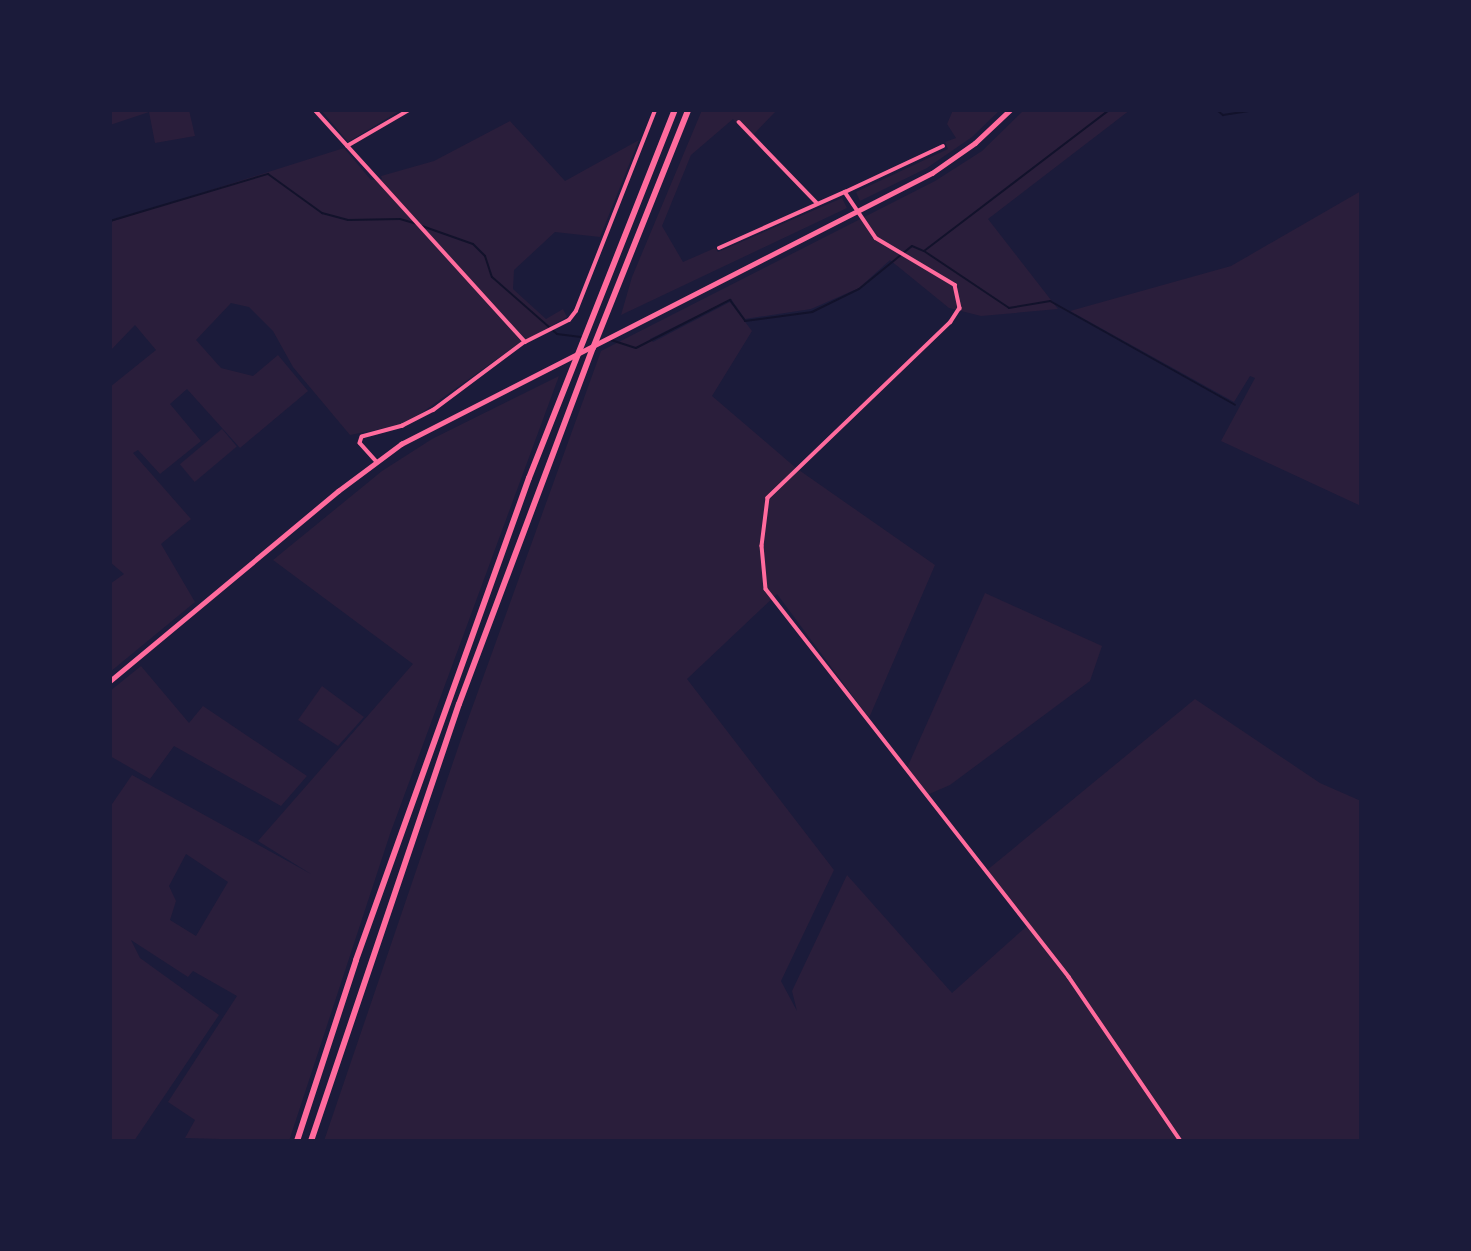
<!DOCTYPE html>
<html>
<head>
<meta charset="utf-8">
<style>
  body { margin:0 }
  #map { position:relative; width:1471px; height:1251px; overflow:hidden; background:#1b1b3a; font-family:Poppins,sans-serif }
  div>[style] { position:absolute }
  .green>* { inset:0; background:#2a1e3b; transform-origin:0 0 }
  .stream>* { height:2px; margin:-1px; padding:0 1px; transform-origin:1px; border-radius:1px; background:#12122b }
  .minor>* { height:3.5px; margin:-1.75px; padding:0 1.75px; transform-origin:1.75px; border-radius:1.75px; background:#ff6b9d }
  .tertiary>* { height:4.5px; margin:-2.25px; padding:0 2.25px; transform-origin:2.25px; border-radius:2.25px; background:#ff6b9d }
  .motorway>* { height:6px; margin:-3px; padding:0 3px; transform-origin:3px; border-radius:3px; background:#ff6b9d }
  span { translate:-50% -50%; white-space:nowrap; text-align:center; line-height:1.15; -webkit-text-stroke:5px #1b1b3a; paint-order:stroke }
  .frame { position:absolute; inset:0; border:112px solid #1b1b3a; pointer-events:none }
</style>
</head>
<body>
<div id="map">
  <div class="green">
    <i style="clip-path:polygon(110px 110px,189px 110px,195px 136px,155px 143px,149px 112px,110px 125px)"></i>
    <i style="clip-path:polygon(321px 110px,401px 110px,348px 142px)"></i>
    <i style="clip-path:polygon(702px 110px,777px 110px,750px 138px,733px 119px,691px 155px,662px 226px,683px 262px,715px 248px,718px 252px,842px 198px,847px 208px,621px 315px,632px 277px)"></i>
    <i style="clip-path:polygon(953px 110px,1000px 110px,972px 137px,927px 168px,860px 201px,856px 192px,948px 149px,945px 142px,956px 138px,947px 124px)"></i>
    <i style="clip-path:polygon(1024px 110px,1108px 110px,979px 208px,1111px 110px,1130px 110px,988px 219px,1058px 309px,981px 316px,949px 308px,890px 260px,859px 288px,811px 309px,745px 319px,731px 299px,650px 339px,653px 342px,730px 302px,752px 331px,712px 396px,796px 468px,935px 565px,869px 718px,777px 594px,687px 679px,834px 870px,781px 981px,797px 1011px,792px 991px,847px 875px,952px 993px,1028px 925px,986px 871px,1195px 699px,1320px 783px,1361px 801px,1361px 1141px,324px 1141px,463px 733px,601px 351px,935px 181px,982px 151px)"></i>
    <i style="clip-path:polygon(510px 121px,565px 181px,639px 140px,600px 237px,555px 232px,514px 270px,513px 289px,546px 319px,563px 309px,567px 317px,514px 347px,406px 424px,350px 435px,293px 367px,273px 331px,249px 307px,231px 303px,196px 340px,221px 368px,253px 376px,278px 355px,308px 391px,240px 448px,187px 389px,170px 404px,201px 441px,160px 474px,138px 450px,133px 453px,191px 519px,161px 544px,195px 602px,110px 672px,110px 584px,124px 574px,110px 562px,110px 387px,156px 350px,135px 325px,110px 351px,110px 222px,344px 148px,371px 180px,382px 179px,381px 176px,434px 161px)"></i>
    <i style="clip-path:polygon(1361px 191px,1361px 506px,1221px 441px,1255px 378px,1250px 376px,1234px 402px,1070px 311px,1231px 266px)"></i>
    <i style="clip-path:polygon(evenodd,559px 376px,390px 834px,289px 1141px,185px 1138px,195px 1120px,168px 1102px,237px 996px,193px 971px,188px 977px,131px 940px,140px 958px,219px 1015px,134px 1141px,110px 1141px,110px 807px,132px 775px,311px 874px,258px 841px,413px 664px,273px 560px,382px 471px,432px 439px,559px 376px,186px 854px,228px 882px,196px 936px,170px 920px,176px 901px,169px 886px,186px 854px)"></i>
    <i style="left:222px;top:429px;width:23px;height:55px;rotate:50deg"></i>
    <i style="clip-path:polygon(985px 593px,1102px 646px,1090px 681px,950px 785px,927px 795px,907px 768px)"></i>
    <i style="clip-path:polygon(141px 666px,189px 723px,203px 706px,307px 776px,281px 806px,174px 746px,150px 779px,110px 756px,110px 691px)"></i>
    <i style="clip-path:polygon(322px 686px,364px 717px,338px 746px,298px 720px)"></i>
  </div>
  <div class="stream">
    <i style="left:1217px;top:110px;width:8px;rotate:40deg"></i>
    <i style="left:1223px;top:115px;width:31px;rotate:-9deg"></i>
    <i style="left:110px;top:221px;width:165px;rotate:-16.6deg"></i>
    <i style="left:268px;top:174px;width:67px;rotate:35.8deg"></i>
    <i style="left:322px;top:213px;width:27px;rotate:15deg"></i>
    <i style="left:348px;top:220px;width:52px;rotate:-1.1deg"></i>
    <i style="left:400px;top:219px;width:18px;rotate:16deg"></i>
    <i style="left:422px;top:226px;width:54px;rotate:19.4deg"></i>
    <i style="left:473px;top:244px;width:17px;rotate:45deg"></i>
    <i style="left:485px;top:256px;width:22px;rotate:72deg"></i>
    <i style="left:492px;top:277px;width:86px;rotate:41.2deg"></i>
    <i style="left:557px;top:334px;width:24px;rotate:7deg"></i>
    <i style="left:924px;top:251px;width:102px;rotate:33.8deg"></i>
    <i style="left:1009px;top:308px;width:42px;rotate:-9.7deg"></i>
    <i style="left:1050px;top:301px;width:212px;rotate:29.3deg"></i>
    <i style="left:611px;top:340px;width:26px;rotate:18deg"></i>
    <i style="left:636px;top:348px;width:106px;rotate:-27.1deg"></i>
    <i style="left:730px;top:300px;width:26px;rotate:54deg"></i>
    <i style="left:745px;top:321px;width:68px;rotate:-7.7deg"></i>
    <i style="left:812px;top:312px;width:52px;rotate:-26.1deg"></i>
    <i style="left:859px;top:289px;width:68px;rotate:-39.1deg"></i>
    <i style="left:912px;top:246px;width:13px;rotate:23deg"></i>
    <i style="left:924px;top:251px;width:233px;rotate:-37.3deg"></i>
  </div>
  <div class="minor">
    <i style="left:315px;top:110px;width:313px;rotate:47.8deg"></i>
    <i style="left:525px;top:342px;width:114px;rotate:143.2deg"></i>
    <i style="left:434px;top:410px;width:35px;rotate:153deg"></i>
    <i style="left:403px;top:426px;width:42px;rotate:165deg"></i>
    <i style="left:362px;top:437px;width:6px;rotate:108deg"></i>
    <i style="left:360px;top:443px;width:24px;rotate:48deg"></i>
    <i style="left:739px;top:122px;width:112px;rotate:46.1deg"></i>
    <i style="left:347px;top:146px;width:72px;rotate:-30.1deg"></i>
    <i style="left:845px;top:192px;width:108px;rotate:-25.1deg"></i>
    <i style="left:719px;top:248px;width:138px;rotate:-24deg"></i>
    <i style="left:845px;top:192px;width:55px;rotate:56deg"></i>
    <i style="left:876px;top:238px;width:92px;rotate:30.7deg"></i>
    <i style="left:955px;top:285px;width:24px;rotate:78deg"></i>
    <i style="left:960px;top:308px;width:17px;rotate:123deg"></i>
    <i style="left:951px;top:322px;width:254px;rotate:136.1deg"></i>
    <i style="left:768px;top:498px;width:48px;rotate:97.1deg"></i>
    <i style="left:762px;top:546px;width:43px;rotate:84.7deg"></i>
    <i style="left:766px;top:589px;width:492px;rotate:52deg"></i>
    <i style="left:1069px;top:977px;width:199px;rotate:55.7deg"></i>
    <i style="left:525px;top:342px;width:49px;rotate:-26.6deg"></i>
    <i style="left:569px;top:320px;width:11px;rotate:-52deg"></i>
    <i style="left:576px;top:311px;width:216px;rotate:-68.5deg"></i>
  </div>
  <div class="tertiary">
    <i style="left:110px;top:681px;width:297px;rotate:-39.8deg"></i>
    <i style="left:338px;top:491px;width:79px;rotate:-36.7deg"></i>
    <i style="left:401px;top:444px;width:596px;rotate:-27.04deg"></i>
    <i style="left:932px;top:173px;width:52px;rotate:-34.9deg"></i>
    <i style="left:975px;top:143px;width:48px;rotate:-43.3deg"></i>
  </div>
  <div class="motorway">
    <i style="left:297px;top:1141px;width:190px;rotate:-71.9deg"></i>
    <i style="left:356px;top:960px;width:512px;rotate:-70.26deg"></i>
    <i style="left:529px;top:478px;width:396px;rotate:-68.4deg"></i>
    <i style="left:311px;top:1141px;width:461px;rotate:-71.3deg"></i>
    <i style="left:459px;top:704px;width:380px;rotate:-69.4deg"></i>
    <i style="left:593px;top:348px;width:256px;rotate:-68.2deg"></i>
  </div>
  <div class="frame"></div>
</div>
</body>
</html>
